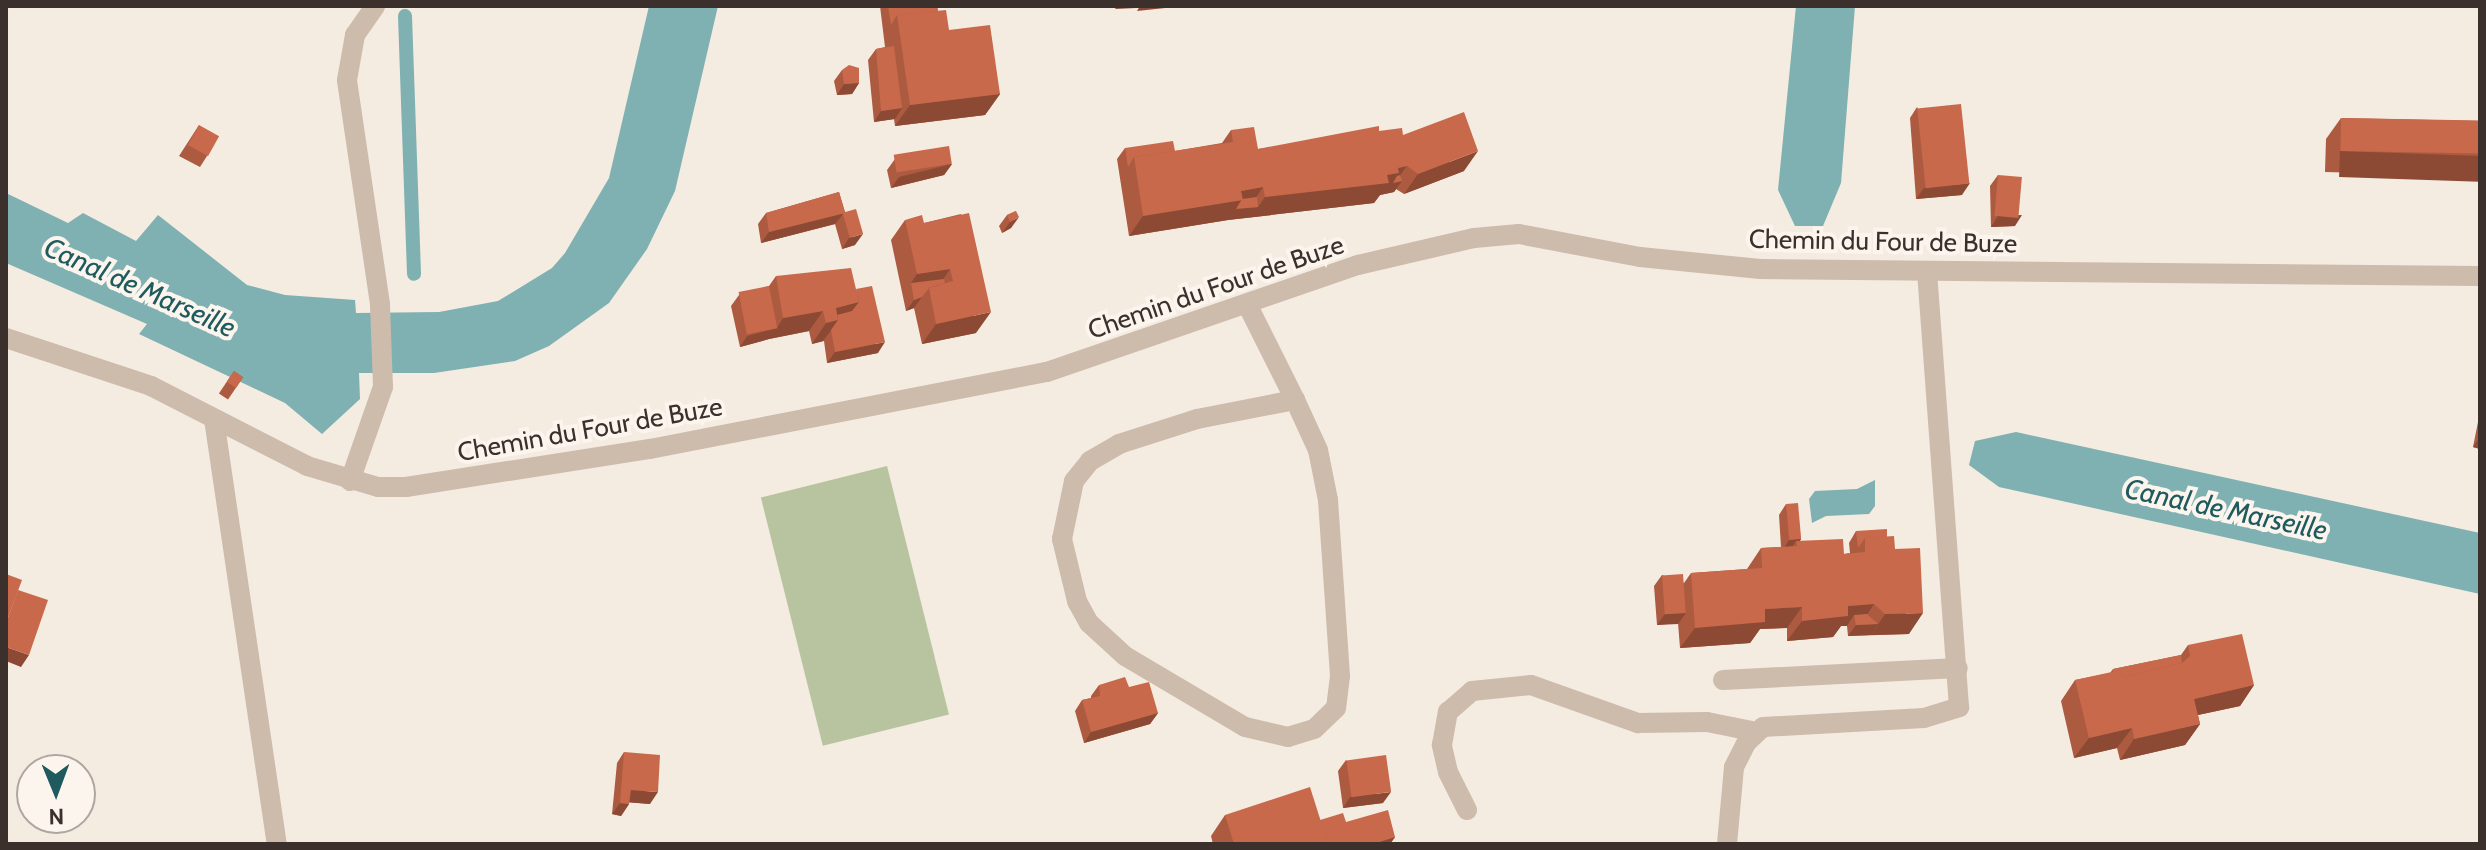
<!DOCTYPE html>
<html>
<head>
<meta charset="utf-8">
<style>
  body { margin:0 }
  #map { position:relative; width:2486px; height:850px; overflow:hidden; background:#f4ebe1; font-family:Cabin,sans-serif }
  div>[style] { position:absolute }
  .green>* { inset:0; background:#b8c4a0; transform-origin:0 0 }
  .water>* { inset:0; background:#7fb0b2 }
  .stream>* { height:14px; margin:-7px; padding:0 7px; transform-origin:7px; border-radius:7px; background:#7fb0b2 }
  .lane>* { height:20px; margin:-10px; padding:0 10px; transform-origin:10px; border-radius:10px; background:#cdbbac }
  .street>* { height:20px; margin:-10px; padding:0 10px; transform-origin:10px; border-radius:10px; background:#cdbbac }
  .wall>* { inset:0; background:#ac5a40; transform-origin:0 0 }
  .shaded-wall>* { inset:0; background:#8c4a34; transform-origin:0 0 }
  .building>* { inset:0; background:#c8694b; transform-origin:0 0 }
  span { translate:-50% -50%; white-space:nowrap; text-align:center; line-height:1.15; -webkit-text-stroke:8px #fbf5ee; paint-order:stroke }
  .street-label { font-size:26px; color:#3b302b }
  .water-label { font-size:28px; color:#1f5a5e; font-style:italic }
  .frame { position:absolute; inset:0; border:8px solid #3b302b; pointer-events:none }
  .north { position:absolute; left:16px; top:754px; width:80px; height:80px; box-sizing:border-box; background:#fbf5ee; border:2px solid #aea6a0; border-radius:50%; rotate:179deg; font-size:22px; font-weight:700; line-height:32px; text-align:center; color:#3b302b }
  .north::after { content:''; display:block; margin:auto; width:28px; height:36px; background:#1f5a5e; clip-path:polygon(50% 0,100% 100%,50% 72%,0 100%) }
</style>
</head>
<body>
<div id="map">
  <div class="green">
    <i style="left:887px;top:466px;width:256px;height:130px;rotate:76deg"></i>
  </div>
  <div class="water">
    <i style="clip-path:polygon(649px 6px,718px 6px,675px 191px,647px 249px,609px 303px,549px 346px,515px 361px,434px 373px,359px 373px,360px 399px,322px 434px,285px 403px,139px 334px,147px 324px,6px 263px,6px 193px,68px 223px,83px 213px,136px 241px,158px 215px,247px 285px,285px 295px,355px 300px,356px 313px,439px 312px,498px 301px,552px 268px,565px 253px,609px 178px)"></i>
    <i style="clip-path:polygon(1796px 6px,1855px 6px,1841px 183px,1823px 226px,1795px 226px,1778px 190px)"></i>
    <i style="clip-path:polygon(2016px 432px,2480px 533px,2480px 594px,1999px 487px,1969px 465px,1975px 441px)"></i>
    <i style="clip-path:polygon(1875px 480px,1875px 506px,1869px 514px,1826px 516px,1812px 523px,1809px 499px,1815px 491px,1857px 489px)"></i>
  </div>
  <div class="stream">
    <i style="left:405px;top:16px;width:258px;rotate:88deg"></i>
  </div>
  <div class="lane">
    <i style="left:1248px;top:306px;width:105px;rotate:63.4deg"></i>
    <i style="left:1295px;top:400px;width:55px;rotate:65.3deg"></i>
    <i style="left:1318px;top:450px;width:51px;rotate:78.7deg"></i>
    <i style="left:1328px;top:500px;width:176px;rotate:86.1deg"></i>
    <i style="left:1340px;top:676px;width:32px;rotate:97deg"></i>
    <i style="left:1336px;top:708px;width:30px;rotate:136deg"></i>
    <i style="left:1314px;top:729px;width:27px;rotate:163deg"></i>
    <i style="left:1288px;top:737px;width:44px;rotate:-166.9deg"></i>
    <i style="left:1245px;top:727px;width:139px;rotate:-149.4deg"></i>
    <i style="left:1125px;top:656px;width:49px;rotate:-137.5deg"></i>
    <i style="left:1089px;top:623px;width:25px;rotate:-119deg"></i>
    <i style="left:1077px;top:601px;width:64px;rotate:-103.6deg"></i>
    <i style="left:1062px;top:539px;width:59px;rotate:-78.3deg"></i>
    <i style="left:1074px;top:481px;width:26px;rotate:-51deg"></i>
    <i style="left:1090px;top:461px;width:34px;rotate:-30deg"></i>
    <i style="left:1119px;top:444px;width:82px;rotate:-17.8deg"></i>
    <i style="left:1197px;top:419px;width:100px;rotate:-11deg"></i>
    <i style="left:214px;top:419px;width:430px;rotate:81.6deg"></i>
    <i style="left:350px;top:481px;width:100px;rotate:-70.7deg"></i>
    <i style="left:383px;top:387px;width:83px;rotate:-92.1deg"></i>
    <i style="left:380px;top:304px;width:226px;rotate:-98.4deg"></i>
    <i style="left:347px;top:80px;width:46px;rotate:-79.9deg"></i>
    <i style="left:355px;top:35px;width:35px;rotate:-55deg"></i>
    <i style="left:1723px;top:680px;width:235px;rotate:-2.9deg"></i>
    <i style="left:1467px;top:810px;width:42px;rotate:-116.6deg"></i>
    <i style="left:1448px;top:772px;width:28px;rotate:-103deg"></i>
    <i style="left:1442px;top:745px;width:34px;rotate:-80deg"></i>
    <i style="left:1448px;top:712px;width:32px;rotate:-41deg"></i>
    <i style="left:1472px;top:691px;width:59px;rotate:-5.8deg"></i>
    <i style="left:1531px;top:685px;width:114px;rotate:19.6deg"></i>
    <i style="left:1638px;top:723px;width:69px;rotate:-0.8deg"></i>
    <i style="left:1707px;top:722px;width:51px;rotate:11.3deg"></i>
    <i style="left:1727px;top:844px;width:77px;rotate:-84.8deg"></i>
    <i style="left:1734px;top:767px;width:28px;rotate:-63deg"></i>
    <i style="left:1747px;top:742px;width:22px;rotate:-43deg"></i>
    <i style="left:1763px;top:727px;width:161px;rotate:-3.2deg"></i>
    <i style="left:1924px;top:718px;width:37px;rotate:-17deg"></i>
    <i style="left:1959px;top:707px;width:437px;rotate:-94.2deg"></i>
  </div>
  <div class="street">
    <i style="left:6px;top:338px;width:153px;rotate:18.3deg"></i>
    <i style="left:151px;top:386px;width:175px;rotate:27.1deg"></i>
    <i style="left:307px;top:466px;width:74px;rotate:16.5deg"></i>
    <i style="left:378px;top:487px;width:28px"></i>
    <i style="left:406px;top:487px;width:247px;rotate:-8.9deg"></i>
    <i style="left:650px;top:449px;width:404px;rotate:-11deg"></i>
    <i style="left:1047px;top:372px;width:329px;rotate:-19deg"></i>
    <i style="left:1358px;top:265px;width:119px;rotate:-13.1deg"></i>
    <i style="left:1474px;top:238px;width:45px;rotate:-5.1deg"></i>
    <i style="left:1519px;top:234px;width:123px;rotate:10.8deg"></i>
    <i style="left:1640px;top:257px;width:121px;rotate:5.7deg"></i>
    <i style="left:1760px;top:269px;width:720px;rotate:0.56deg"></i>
  </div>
  <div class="wall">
    <i style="clip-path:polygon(880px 6px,937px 6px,938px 11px,949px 30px,1000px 94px,985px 115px,895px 126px,894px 119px,874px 122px,868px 60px,876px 49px,885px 47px)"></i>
    <i style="clip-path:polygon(842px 70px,859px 83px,852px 94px,837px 95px,834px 81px)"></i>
    <i style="clip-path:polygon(1917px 107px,1962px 195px,1916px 199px,1910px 118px)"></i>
    <i style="clip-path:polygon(2341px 118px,2480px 121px,2480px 176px,2325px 172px,2326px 139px)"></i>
    <i style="clip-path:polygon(199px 125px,207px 156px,200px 167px,179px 156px)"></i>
    <i style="clip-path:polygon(1231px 130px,1258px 149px,1379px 131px,1403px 135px,1464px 171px,1404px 194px,1396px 189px,1394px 192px,1380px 195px,1374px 203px,1228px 220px,1129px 236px,1117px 159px,1125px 148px,1175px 151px,1222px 143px)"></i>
    <i style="clip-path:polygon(895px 159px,952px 164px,944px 175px,891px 188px,887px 170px)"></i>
    <i style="clip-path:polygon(1998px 175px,2015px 226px,1991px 227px,1990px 186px)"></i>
    <i style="clip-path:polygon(839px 192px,855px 245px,842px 249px,835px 224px,761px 243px,758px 224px,766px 213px)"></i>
    <i style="clip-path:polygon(1016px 211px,1011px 228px,1002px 233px,999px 226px,1007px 215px)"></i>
    <i style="clip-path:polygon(961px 214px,976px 333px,922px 344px,914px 308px,906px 311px,891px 240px,905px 220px,924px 223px)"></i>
    <i style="clip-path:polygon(776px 276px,856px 289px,878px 353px,827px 363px,824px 341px,812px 344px,809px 331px,769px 339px,740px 347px,731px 306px,739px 295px,769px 286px)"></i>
    <i style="left:234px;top:371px;width:11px;height:27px;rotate:34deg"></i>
    <i style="clip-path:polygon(2480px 412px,2480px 449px,2473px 447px)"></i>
    <i style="clip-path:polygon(1786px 504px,1801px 539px,1800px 541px,1844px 554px,1850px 553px,1849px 543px,1856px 531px,1887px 537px,1895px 549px,1909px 634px,1848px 636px,1847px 626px,1841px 626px,1833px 637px,1787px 641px,1787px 628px,1760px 629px,1750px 643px,1680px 648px,1678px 623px,1657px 625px,1654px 586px,1662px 575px,1684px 583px,1691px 573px,1747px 569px,1761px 548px,1781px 547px,1779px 515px)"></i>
    <i style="clip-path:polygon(2188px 645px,2254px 685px,2240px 706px,2198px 715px,2200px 724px,2185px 745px,2120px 760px,2117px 748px,2074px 758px,2061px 701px,2075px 680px,2110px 673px,2113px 669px,2181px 655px)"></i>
    <i style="clip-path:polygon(1099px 685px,1129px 687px,1158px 713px,1150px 724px,1084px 743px,1075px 711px,1082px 700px,1091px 698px,1091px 696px)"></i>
    <i style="clip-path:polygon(624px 752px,650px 804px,629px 802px,629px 804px,621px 816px,612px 814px,617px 763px)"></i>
    <i style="clip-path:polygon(1346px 760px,1383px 803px,1343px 808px,1338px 771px)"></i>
    <i style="clip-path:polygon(1225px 815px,1346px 822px,1395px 837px,1390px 844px,1213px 844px,1211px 836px)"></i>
  </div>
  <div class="shaded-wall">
    <i style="clip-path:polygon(1117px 6px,1137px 6px,1136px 8px,1115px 9px)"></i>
    <i style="clip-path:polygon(1140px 6px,1184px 6px,1137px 11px)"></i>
    <i style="clip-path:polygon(859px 83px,852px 94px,837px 95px,844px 84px)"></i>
    <i style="clip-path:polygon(1000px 94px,985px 115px,895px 126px,910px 105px)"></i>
    <i style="clip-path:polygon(902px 108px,895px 119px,874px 122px,881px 111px)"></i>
    <i style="clip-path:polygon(1478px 151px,1464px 171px,1404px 194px,1418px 174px)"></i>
    <i style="left:2340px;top:151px;width:140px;height:26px;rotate:2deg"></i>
    <i style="clip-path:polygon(952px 164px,944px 175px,891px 188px,899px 177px)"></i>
    <i style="clip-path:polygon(1407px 166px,1395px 182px,1402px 181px,1394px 192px,1380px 195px,1374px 203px,1228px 220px,1129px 236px,1143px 216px,1241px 191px,1263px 187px,1249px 208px,1258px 207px,1265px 197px,1387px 175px,1398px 168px)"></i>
    <i style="clip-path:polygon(1970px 183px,1962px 195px,1916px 199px,1924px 188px)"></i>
    <i style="clip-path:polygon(845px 213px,843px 214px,835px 224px,761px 243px,769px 232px)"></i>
    <i style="clip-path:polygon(2022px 215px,2015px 226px,1991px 227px,1998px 216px)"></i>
    <i style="clip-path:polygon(1019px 217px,1011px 228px,1002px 233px,1010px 222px)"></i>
    <i style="clip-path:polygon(863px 234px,855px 245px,842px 249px,849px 238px)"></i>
    <i style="clip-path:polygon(950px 269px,936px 290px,911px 283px,917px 274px)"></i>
    <i style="clip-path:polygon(922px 297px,914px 308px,906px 311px,914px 300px)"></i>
    <i style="clip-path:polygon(859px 302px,844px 323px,835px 325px,823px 341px,812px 344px,836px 308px)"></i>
    <i style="clip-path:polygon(823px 311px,809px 331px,769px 339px,740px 347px,747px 336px,777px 328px,783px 318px)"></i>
    <i style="clip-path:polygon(991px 312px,976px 333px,922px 344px,936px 324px)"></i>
    <i style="clip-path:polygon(885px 342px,878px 353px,827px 363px,835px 352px)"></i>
    <i style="clip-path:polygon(2480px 437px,2480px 449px,2473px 447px)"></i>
    <i style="clip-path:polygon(1801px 539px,1797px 545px,1796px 541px,1790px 550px,1782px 551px,1789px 540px)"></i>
    <i style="clip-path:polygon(1874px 604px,1860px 625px,1854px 615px,1847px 626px,1841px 626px,1833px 637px,1787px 641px,1802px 621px,1848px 606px)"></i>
    <i style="clip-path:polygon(1802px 607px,1787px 628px,1760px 629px,1750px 643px,1680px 648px,1695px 628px,1765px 609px)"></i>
    <i style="clip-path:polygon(1686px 613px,1678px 624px,1657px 625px,1665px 614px)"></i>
    <i style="clip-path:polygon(1923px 613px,1909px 634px,1871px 635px,1885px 614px)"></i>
    <i style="clip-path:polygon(1878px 624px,1871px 635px,1848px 636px,1856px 625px)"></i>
    <i style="clip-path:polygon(6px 647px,29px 655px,21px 667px,6px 661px)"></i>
    <i style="clip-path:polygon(2254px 685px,2240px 706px,2179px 719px,2194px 699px)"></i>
    <i style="clip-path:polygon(1158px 713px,1150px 724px,1084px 743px,1091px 732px)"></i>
    <i style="clip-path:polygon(2200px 724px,2185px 745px,2120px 760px,2134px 739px)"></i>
    <i style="clip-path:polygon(2132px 728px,2117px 748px,2074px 758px,2089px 738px)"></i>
    <i style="clip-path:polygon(631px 790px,658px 792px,650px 804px,623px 802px)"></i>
    <i style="clip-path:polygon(1391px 792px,1383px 803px,1343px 808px,1350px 797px)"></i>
    <i style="clip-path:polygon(620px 803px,629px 804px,621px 816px,612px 814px)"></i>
    <i style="clip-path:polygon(1395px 837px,1390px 844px,1373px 844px)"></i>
  </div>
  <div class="building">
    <i style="clip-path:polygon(888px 6px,937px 6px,938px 11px,897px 15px,891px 25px)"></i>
    <i style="clip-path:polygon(946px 10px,949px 30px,990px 25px,1000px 94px,910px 105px,897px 15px)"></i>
    <i style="clip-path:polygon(894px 46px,902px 108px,881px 111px,876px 49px)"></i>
    <i style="clip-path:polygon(849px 65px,859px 68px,859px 83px,844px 84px,842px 70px)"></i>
    <i style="left:1961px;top:104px;width:80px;height:44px;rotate:84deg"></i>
    <i style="clip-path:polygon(1464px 112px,1478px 151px,1418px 174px,1407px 166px,1398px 168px,1399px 173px,1387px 175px,1389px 183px,1265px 197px,1263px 187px,1241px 191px,1243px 200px,1143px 216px,1134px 157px,1233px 142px,1231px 130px,1254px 127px,1258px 149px,1379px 126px,1379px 131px,1402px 128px,1403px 135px)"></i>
    <i style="left:2341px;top:118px;width:139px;height:33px;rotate:1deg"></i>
    <i style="left:199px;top:125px;width:23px;height:23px;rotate:29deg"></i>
    <i style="clip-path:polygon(1173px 141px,1175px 151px,1134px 157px,1128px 167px,1125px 148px)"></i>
    <i style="left:949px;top:146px;width:18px;height:56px;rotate:81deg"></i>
    <i style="clip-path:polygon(1400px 175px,1402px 181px,1393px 183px,1397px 176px)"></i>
    <i style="left:1998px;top:175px;width:24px;height:41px;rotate:5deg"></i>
    <i style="clip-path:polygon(839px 192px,845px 213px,769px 232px,766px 213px)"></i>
    <i style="clip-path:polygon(1257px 197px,1258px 207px,1236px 209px,1242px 199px)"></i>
    <i style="left:856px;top:209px;width:26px;height:14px;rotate:74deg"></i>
    <i style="clip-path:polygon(1016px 211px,1019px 217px,1010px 222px,1007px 215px)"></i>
    <i style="clip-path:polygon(969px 213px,991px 312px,936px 324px,929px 288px,953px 281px,950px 269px,917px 274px,905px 220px,922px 215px,924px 223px)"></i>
    <i style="clip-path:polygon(851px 268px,859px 302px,836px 308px,838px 320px,826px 323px,823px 311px,783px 318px,776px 276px)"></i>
    <i style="clip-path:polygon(944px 279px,945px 283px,929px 288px,922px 297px,914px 300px,911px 283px)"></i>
    <i style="left:769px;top:286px;width:43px;height:31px;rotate:79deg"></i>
    <i style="clip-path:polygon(872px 286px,885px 342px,835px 352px,831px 330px,838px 320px,837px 315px,852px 311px,859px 302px,856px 289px)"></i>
    <i style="left:234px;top:371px;width:11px;height:13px;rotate:34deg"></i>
    <i style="left:1798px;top:503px;width:36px;height:12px;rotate:85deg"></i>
    <i style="clip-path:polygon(1887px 529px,1887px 537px,1865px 538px,1858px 548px,1856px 531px)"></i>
    <i style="clip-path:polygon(1894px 536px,1895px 549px,1920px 548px,1923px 613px,1885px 614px,1874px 604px,1848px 606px,1848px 616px,1802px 621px,1802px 607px,1765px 609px,1765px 622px,1695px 628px,1691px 573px,1762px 568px,1761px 548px,1797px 546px,1796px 541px,1843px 539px,1844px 554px,1865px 552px,1865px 538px)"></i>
    <i style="clip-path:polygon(6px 574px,22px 580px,6px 623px)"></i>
    <i style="left:1683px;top:574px;width:39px;height:21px;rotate:86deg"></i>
    <i style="clip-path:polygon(18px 590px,48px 600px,29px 655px,6px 647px,6px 623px)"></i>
    <i style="clip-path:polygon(1867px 614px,1878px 624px,1856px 625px,1854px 615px)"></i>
    <i style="clip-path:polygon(2242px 634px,2254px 685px,2194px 699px,2200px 724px,2134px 739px,2132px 728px,2089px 738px,2075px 680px,2121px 670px,2122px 677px,2182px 663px,2190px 656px,2188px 645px)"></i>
    <i style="clip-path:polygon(2181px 655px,2182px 663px,2122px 677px,2121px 670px,2113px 672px,2113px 669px)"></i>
    <i style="clip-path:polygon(1125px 677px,1129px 687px,1149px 682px,1158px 713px,1091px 732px,1082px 700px,1100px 696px,1099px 685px)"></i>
    <i style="clip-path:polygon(624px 752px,660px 755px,658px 792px,631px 790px,629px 804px,620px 803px)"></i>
    <i style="left:1386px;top:755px;width:37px;height:40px;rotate:82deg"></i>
    <i style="clip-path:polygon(1310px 787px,1328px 844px,1234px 844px,1225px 815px)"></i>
    <i style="clip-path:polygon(1388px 810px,1395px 837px,1373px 844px,1328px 844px,1320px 820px,1343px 813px,1346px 822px)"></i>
  </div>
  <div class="street-label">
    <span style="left:1883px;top:242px;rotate:1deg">Chemin du Four de Buze</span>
    <span style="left:1216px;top:288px;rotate:-19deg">Chemin du Four de Buze</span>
    <span style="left:590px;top:430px;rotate:-10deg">Chemin du Four de Buze</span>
  </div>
  <div class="water-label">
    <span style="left:140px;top:287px;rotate:24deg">Canal de Marseille</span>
    <span style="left:2226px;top:509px;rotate:12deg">Canal de Marseille</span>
  </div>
  <div class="frame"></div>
  <div class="north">N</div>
</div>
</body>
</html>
